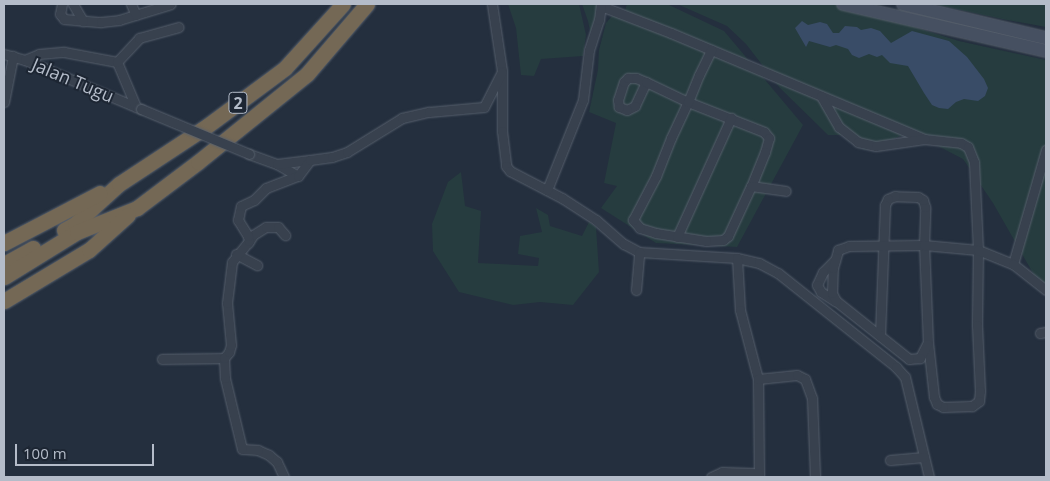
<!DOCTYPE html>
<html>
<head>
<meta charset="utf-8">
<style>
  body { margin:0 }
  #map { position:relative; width:1050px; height:481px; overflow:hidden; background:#242f3e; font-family:"Open Sans",sans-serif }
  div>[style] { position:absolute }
  .green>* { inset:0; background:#263c3f }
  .water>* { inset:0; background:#394c67 }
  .roads { filter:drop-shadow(0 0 1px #565f6c) drop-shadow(0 0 1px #565f6c) }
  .street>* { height:9px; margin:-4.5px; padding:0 4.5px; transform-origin:4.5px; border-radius:4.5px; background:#38414e }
  .secondary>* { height:12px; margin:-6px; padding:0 6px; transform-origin:6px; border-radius:6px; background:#465061 }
  .highway>* { height:15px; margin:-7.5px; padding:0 7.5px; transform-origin:7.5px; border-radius:7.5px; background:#746855 }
  .bridges { filter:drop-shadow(0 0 1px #565f6c) drop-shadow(0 0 1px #565f6c) }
  .street-bridge>* { height:9px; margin:-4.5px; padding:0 4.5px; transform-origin:4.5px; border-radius:4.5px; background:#38414e }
  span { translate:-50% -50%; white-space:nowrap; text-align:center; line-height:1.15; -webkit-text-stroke:4px #1d2633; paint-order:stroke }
  .shield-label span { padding:1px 4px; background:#1d2633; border:1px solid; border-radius:4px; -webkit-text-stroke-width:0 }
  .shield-label { font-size:16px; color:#b4bcc9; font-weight:700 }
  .street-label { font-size:18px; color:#b4bcc9 }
  .frame { position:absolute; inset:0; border:5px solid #b4bcc9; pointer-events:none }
  .scale { position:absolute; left:15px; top:444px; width:139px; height:22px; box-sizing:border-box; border:2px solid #b4bcc9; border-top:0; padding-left:6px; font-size:15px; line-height:18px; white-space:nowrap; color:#b4bcc9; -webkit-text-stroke:4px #1d2633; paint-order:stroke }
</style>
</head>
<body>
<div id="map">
  <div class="green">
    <i style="clip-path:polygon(508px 4px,579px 4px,586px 35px,583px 56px,541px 59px,534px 76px,521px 75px,516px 28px)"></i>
    <i style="clip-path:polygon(582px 4px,599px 4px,591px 35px,588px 21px)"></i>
    <i style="clip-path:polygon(627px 4px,667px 4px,724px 31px,803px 125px,737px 247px,656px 243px,601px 208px,617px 186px,604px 183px,616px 123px,589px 112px,598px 70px,599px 50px,606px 23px,612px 16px,623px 17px)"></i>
    <i style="clip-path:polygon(677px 4px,840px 4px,959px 41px,1046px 60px,1046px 296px,993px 203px,963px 159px,911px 132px,864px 150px,849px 135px,828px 135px,780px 88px,746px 44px,727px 26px)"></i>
    <i style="clip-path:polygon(933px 4px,1046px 4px,1046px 27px,1002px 19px)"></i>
    <i style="clip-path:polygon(461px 172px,465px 206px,481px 211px,478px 263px,538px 266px,539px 258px,518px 254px,520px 236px,542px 232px,536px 208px,548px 215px,550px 226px,582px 236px,589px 222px,596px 227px,599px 272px,573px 305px,540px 302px,513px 305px,459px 292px,433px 251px,432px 224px,448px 182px)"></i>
  </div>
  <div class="water">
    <i style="clip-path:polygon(802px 21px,808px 25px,820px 22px,827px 24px,833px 33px,839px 33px,845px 26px,857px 27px,861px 30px,871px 28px,880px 31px,891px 43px,912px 31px,949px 41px,967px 57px,984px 79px,988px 88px,985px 96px,978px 101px,964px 99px,956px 102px,948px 109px,939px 108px,932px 105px,924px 93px,908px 66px,890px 63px,882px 55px,877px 57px,869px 54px,859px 58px,852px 55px,848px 49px,836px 45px,830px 47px,809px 41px,806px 47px,795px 28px)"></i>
  </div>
  <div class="roads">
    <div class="street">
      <i style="left:62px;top:4px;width:10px;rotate:101deg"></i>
      <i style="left:60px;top:14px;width:6px;rotate:51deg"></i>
      <i style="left:64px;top:19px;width:37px;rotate:5deg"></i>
      <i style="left:101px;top:22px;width:18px;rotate:-6deg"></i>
      <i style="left:119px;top:20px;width:54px;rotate:-17.1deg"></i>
      <i style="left:73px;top:4px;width:20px;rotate:60deg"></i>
      <i style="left:131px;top:4px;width:12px;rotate:66deg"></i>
      <i style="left:492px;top:4px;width:68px;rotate:81.5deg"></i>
      <i style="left:502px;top:71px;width:60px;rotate:90deg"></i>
      <i style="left:502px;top:131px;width:35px;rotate:83deg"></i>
      <i style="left:506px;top:166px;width:6px;rotate:51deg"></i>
      <i style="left:510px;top:171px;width:59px;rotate:27.4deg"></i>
      <i style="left:562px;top:198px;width:40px;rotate:32.9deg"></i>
      <i style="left:596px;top:220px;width:37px;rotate:41deg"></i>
      <i style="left:624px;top:244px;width:17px;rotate:28deg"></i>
      <i style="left:639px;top:252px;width:98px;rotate:3.5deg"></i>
      <i style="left:737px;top:258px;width:23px;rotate:13deg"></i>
      <i style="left:759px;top:263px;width:21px;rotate:28deg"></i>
      <i style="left:778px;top:273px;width:151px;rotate:38.5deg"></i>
      <i style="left:896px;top:367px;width:13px;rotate:48deg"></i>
      <i style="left:905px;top:377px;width:103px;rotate:76.5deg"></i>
      <i style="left:601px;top:6px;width:75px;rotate:21.1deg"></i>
      <i style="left:671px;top:33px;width:274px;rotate:22.7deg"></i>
      <i style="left:924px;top:139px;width:37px;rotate:6deg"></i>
      <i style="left:961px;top:143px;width:8px;rotate:30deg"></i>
      <i style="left:968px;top:147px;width:16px;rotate:68deg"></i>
      <i style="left:974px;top:162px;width:88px;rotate:87.4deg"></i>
      <i style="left:978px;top:250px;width:75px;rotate:90.8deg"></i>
      <i style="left:977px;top:325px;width:66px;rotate:87.4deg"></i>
      <i style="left:980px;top:391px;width:10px;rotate:96deg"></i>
      <i style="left:979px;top:401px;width:9px;rotate:144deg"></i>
      <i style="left:972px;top:406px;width:29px;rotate:178deg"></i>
      <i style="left:943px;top:407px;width:7px;rotate:-153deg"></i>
      <i style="left:937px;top:404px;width:8px;rotate:-113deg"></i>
      <i style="left:934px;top:397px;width:54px;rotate:-96.3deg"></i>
      <i style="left:928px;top:343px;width:98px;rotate:-92.3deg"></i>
      <i style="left:924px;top:245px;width:38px;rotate:-88deg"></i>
      <i style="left:925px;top:207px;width:7px;rotate:-106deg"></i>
      <i style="left:923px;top:200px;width:6px;rotate:-149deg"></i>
      <i style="left:918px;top:197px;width:23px;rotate:-178deg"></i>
      <i style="left:895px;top:196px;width:8px;rotate:157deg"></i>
      <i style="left:888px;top:199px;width:7px;rotate:117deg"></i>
      <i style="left:885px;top:205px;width:131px;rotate:92.2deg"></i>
      <i style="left:4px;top:54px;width:22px;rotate:16deg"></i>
      <i style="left:25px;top:60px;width:126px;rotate:22.9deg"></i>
      <i style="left:25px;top:60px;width:15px;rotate:-23deg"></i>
      <i style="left:39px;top:54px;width:25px;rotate:-5deg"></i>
      <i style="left:64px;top:52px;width:54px;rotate:10.7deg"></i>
      <i style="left:646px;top:82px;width:26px;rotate:115deg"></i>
      <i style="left:635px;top:106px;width:9px;rotate:153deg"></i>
      <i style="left:627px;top:110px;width:9px;rotate:-159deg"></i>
      <i style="left:619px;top:107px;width:7px;rotate:-98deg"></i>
      <i style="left:618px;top:100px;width:19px;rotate:-72deg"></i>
      <i style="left:624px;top:82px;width:6px;rotate:-45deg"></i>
      <i style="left:628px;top:78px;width:8px"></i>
      <i style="left:636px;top:78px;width:11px;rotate:22deg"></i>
      <i style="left:646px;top:82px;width:47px;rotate:25.5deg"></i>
      <i style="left:688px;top:102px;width:82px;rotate:21.5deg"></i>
      <i style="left:764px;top:132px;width:8px;rotate:50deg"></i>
      <i style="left:769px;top:138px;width:15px;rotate:106deg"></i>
      <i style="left:765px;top:152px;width:37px;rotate:112deg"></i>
      <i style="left:751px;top:186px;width:55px;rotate:114.7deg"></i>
      <i style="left:728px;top:236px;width:6px;rotate:141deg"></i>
      <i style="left:723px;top:240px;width:17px;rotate:177deg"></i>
      <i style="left:706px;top:241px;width:51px;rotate:-170.9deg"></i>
      <i style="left:656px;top:233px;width:17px;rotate:-163deg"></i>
      <i style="left:640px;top:228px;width:11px;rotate:-131deg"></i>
      <i style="left:633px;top:220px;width:50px;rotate:-62.4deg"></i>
      <i style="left:656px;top:176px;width:41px;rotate:-68.5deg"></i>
      <i style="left:671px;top:138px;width:40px;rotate:-65deg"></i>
      <i style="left:688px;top:102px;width:29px;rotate:-68deg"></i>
      <i style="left:699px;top:75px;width:28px;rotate:-64deg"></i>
      <i style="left:821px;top:96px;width:36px;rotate:60deg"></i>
      <i style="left:839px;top:127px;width:24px;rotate:38deg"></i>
      <i style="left:858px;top:142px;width:18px;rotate:13deg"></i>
      <i style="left:876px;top:146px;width:49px;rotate:-8.3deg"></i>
      <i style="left:4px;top:102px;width:47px;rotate:-78.9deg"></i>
      <i style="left:136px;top:107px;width:49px;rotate:-112.9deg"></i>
      <i style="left:117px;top:62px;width:33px;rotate:-47deg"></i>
      <i style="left:139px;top:38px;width:41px;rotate:-15.4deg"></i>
      <i style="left:249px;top:154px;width:30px;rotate:20deg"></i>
      <i style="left:277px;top:164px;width:24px;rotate:30deg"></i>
      <i style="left:277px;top:164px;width:33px;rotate:-7deg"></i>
      <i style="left:751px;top:186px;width:35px;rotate:8deg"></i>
      <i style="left:547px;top:190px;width:97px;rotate:-68.2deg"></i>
      <i style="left:583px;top:100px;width:50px;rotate:-83.2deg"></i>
      <i style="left:589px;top:50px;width:32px;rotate:-72deg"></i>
      <i style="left:599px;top:20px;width:16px;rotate:-83deg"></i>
      <i style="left:677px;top:237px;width:131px;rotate:-65.6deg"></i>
      <i style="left:248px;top:243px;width:9px;rotate:-58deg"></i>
      <i style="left:253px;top:235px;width:15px;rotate:-32deg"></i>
      <i style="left:266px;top:227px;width:12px"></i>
      <i style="left:278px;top:227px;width:11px;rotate:49deg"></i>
      <i style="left:236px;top:254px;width:24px;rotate:28deg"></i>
      <i style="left:737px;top:258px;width:52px;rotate:86.7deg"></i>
      <i style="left:740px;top:310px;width:71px;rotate:75.4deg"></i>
      <i style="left:758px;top:379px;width:98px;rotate:89.4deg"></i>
      <i style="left:834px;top:261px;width:16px;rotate:135deg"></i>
      <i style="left:823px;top:272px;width:14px;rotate:115deg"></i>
      <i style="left:817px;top:285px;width:8px;rotate:60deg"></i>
      <i style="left:821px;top:292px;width:17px;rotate:33deg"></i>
      <i style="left:1013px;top:264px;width:119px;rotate:-73.9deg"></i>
      <i style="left:636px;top:290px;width:38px;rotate:-85deg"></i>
      <i style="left:1040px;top:333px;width:6px;rotate:-9deg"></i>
      <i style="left:927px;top:344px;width:16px;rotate:117deg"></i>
      <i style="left:920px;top:358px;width:11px;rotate:175deg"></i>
      <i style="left:909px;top:359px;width:93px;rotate:-141.5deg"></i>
      <i style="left:836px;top:301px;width:9px;rotate:-117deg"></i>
      <i style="left:832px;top:293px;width:25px;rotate:-88deg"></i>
      <i style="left:833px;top:268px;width:19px;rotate:-74deg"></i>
      <i style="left:838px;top:250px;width:12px;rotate:-20deg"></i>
      <i style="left:849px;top:246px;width:75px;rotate:-0.8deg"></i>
      <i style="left:924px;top:245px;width:54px;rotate:5.3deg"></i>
      <i style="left:978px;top:250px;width:38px;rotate:22deg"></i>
      <i style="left:1013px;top:264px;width:42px;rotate:38.2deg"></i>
      <i style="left:162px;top:359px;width:62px;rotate:-0.9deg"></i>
      <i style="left:758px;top:379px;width:39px;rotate:-6deg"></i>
      <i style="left:797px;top:375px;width:9px;rotate:27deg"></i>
      <i style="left:805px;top:379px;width:20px;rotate:70deg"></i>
      <i style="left:812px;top:398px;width:79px;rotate:87.8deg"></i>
      <i style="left:890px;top:460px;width:34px;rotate:-5deg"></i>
      <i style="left:284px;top:477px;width:17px;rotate:-115deg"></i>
      <i style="left:277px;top:462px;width:11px;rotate:-139deg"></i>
      <i style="left:269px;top:455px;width:12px;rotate:-156deg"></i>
      <i style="left:258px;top:450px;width:16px;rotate:-176deg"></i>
      <i style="left:242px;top:449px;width:73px;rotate:-103.5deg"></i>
      <i style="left:225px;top:378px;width:20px;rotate:-93deg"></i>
      <i style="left:224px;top:358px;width:8px;rotate:-50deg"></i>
      <i style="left:229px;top:352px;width:7px;rotate:-74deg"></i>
      <i style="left:231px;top:345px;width:42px;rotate:-95.4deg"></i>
      <i style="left:227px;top:303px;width:41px;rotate:-83deg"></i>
      <i style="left:232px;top:262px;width:27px;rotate:-51deg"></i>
      <i style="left:249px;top:241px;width:5px;rotate:-101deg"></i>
      <i style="left:248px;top:236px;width:19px;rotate:-122deg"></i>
      <i style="left:238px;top:220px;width:14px;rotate:-78deg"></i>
      <i style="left:241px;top:206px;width:14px;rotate:-25deg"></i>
      <i style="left:254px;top:200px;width:17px;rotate:-45deg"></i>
      <i style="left:266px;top:188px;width:34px;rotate:-21deg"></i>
      <i style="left:298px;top:176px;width:20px;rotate:-53deg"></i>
      <i style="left:310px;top:160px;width:22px;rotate:-8deg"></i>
      <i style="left:332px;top:157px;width:16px;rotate:-18deg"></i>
      <i style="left:347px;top:152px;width:65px;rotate:-31.7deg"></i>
      <i style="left:402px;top:118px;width:28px;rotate:-13deg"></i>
      <i style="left:429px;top:112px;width:55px;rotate:-5.2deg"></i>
      <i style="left:484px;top:107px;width:39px;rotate:-63deg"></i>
      <i style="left:711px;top:477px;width:12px;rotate:-24deg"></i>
      <i style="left:722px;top:472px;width:36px;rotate:2deg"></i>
    </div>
    <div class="secondary">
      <i style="left:843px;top:4px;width:208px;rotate:13deg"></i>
      <i style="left:903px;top:4px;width:147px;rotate:13.4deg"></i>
    </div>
    <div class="highway">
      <i style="left:64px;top:230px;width:13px;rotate:-29deg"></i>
      <i style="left:75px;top:224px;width:59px;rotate:-42.3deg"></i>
      <i style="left:119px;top:184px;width:105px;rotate:-33.4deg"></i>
      <i style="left:207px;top:126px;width:97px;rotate:-36.6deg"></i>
      <i style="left:285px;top:68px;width:86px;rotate:-47.8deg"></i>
      <i style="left:4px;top:243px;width:108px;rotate:-27.5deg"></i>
      <i style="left:4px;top:264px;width:33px;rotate:-29deg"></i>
      <i style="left:4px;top:277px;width:86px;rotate:-31.7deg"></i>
      <i style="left:77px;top:232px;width:65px;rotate:-21.8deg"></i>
      <i style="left:137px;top:208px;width:76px;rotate:-37deg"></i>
      <i style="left:198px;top:162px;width:140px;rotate:-38.9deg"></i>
      <i style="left:307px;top:74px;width:92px;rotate:-49.4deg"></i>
      <i style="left:4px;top:301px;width:99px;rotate:-31deg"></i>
      <i style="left:89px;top:250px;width:52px;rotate:-41.9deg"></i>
    </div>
  </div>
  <div class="bridges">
    <div class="street-bridge">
      <i style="left:141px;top:109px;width:117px;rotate:22.6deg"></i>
    </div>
  </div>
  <div class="shield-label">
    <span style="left:238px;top:103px">2</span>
  </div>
  <div class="street-label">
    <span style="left:73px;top:80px;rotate:23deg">Jalan Tugu</span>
  </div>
  <div class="frame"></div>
  <div class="scale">100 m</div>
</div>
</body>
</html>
